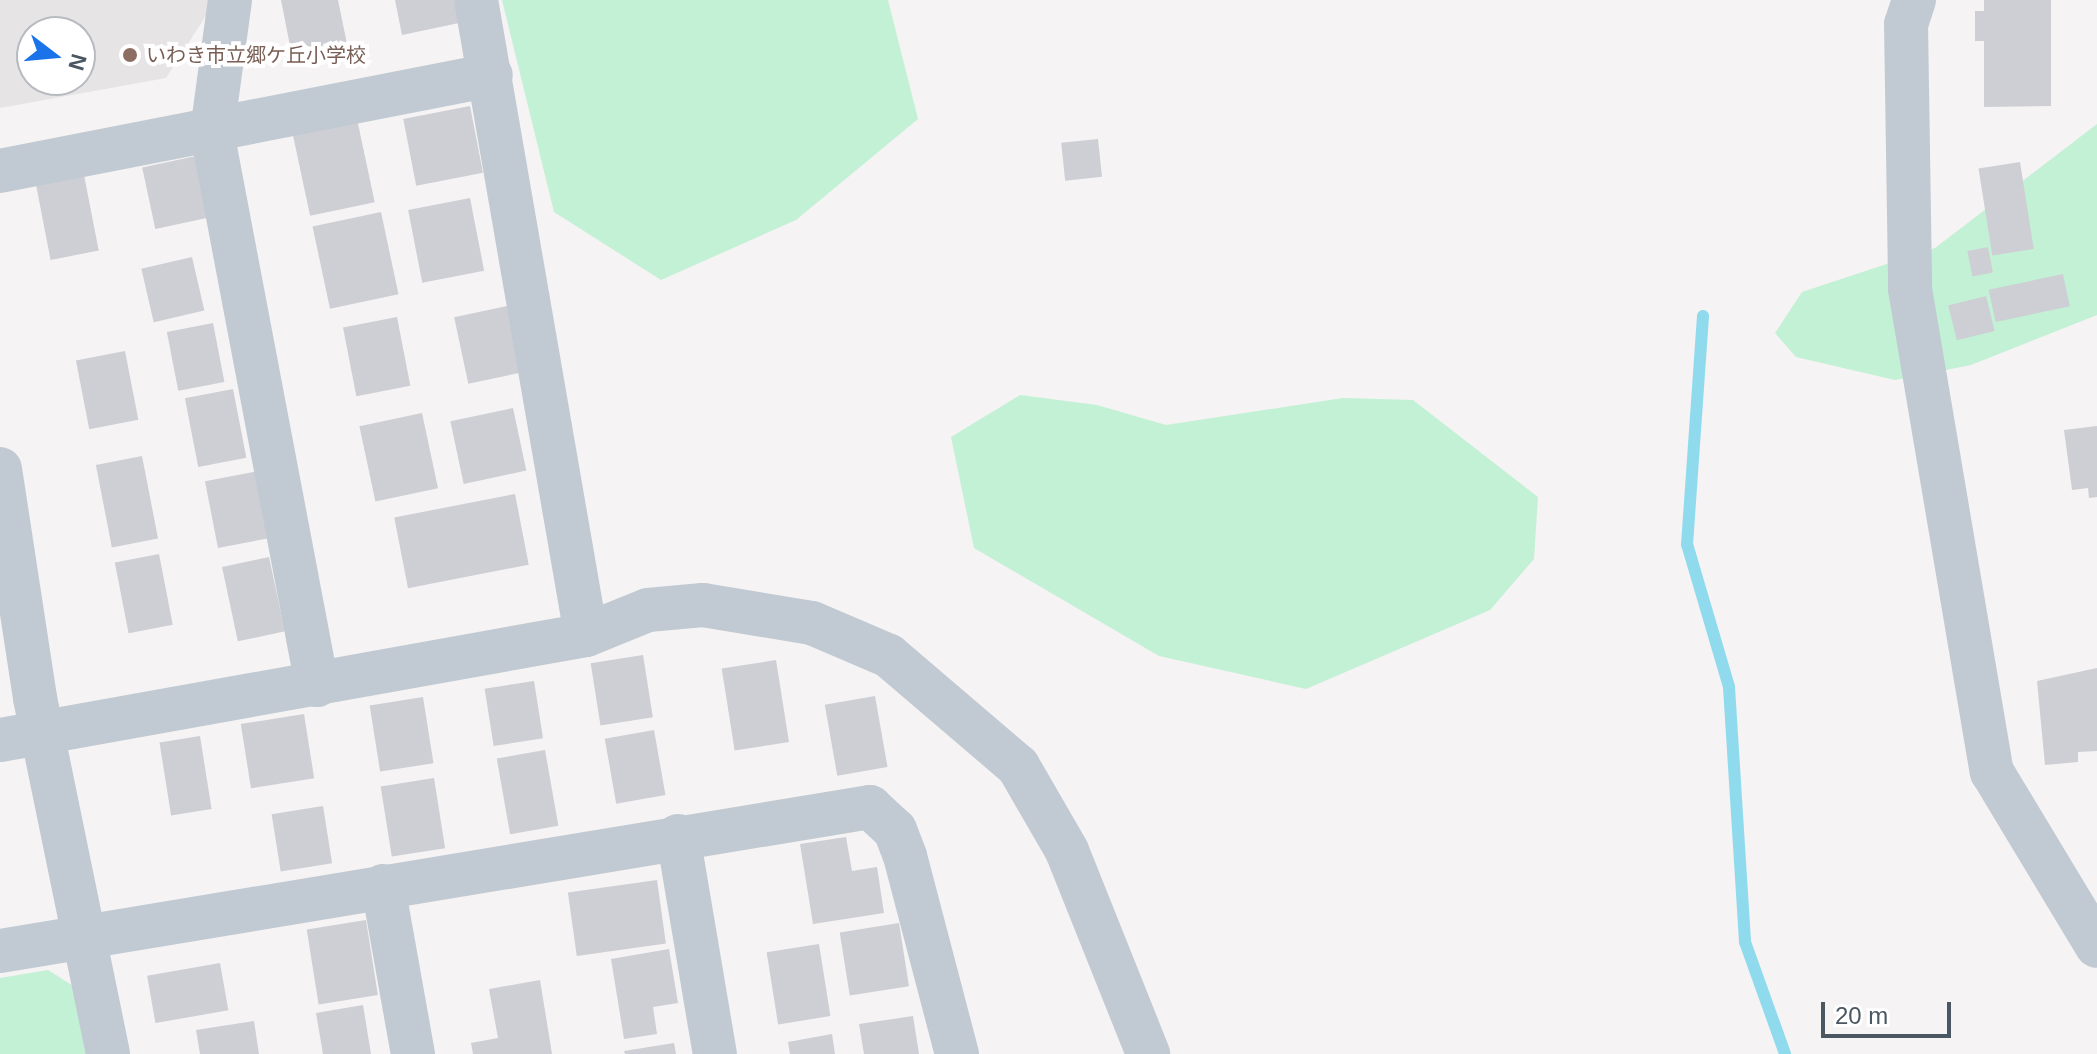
<!DOCTYPE html>
<html>
<head>
<meta charset="utf-8">
<style>
  body { margin:0 }
  #map { position:relative; width:2097px; height:1054px; overflow:hidden; background:#f5f3f3; font-family:Helvetica,"Noto Sans JP",sans-serif }
  div>[style] { position:absolute }
  .education>* { inset:0; background:#e6e4e5 }
  .green>* { inset:0; background:#c3f1d5 }
  .stream>* { height:12px; margin:-6px; padding:0 6px; transform-origin:6px; border-radius:6px; background:#90daee }
  .building>* { inset:0; background:#cdcfd5; transform-origin:0 0 }
  .minor>* { height:44px; margin:-22px; padding:0 22px; transform-origin:22px; border-radius:22px; background:#c1cad2 }
  .dots>* { width:22px; height:22px; translate:-50% -50%; box-sizing:border-box; border:4px solid #fff; border-radius:50% }
  span { translate:-50% -50%; white-space:nowrap; text-align:center; line-height:1.15; -webkit-text-stroke:8px #fff; paint-order:stroke }
  .education-label { font-size:20px; color:#785e54 }
  .left { translate:0 -50%; text-align:left }
  .north { position:absolute; left:16px; top:16px; width:80px; height:80px; box-sizing:border-box; background:#fff; border:2px solid #b7bbc0; border-radius:50%; rotate:106deg; font-size:22px; font-weight:700; line-height:32px; text-align:center; color:#4a5661 }
  .north::after { content:''; display:block; margin:auto; width:28px; height:36px; background:#1a73e8; clip-path:polygon(50% 0,100% 100%,50% 72%,0 100%) }
  .scale { position:absolute; left:1821px; top:1002px; width:130px; height:36px; box-sizing:border-box; border:4px solid #4a5661; border-top:0; padding-left:10px; font-size:24px; line-height:28px; white-space:nowrap; color:#4a5661; -webkit-text-stroke:6px #fff; paint-order:stroke }
</style>
</head>
<body>
<div id="map">
  <div class="education">
    <i style="clip-path:polygon(evenodd,0 0,216px 0,166px 78px,0 108px,0 0,32px 32px,80px 32px,80px 80px,32px 80px,32px 32px)"></i>
  </div>
  <div class="green">
    <i style="clip-path:polygon(502px 0,888px 0,918px 119px,796px 220px,661px 280px,554px 212px)"></i>
    <i style="clip-path:polygon(2097px 124px,2097px 315px,1971px 365px,1895px 380px,1796px 357px,1775px 333px,1802px 292px,1935px 248px)"></i>
    <i style="clip-path:polygon(1020px 395px,1097px 405px,1166px 425px,1343px 398px,1413px 400px,1538px 497px,1534px 559px,1490px 610px,1306px 689px,1159px 656px,974px 548px,951px 437px)"></i>
    <i style="clip-path:polygon(48px 970px,78px 989px,89px 1054px,0 1054px,0 978px)"></i>
  </div>
  <div class="stream">
    <i style="left:1703px;top:316px;width:229px;rotate:94deg"></i>
    <i style="left:1687px;top:544px;width:149px;rotate:73.6deg"></i>
    <i style="left:1729px;top:687px;width:256px;rotate:86.4deg"></i>
    <i style="left:1745px;top:942px;width:119px;rotate:70.3deg"></i>
  </div>
  <div class="building">
    <i style="clip-path:polygon(281px 0,338px 0,347px 44px,292px 56px)"></i>
    <i style="clip-path:polygon(395px 0,454px 0,459px 23px,402px 35px)"></i>
    <i style="clip-path:polygon(1984px 0,2051px 0,2051px 106px,1984px 107px,1984px 41px,1975px 41px,1975px 11px,1984px 11px)"></i>
    <i style="left:470px;top:106px;width:68px;height:68px;rotate:79deg"></i>
    <i style="left:357px;top:119px;width:85px;height:66px;rotate:78deg"></i>
    <i style="left:1098px;top:139px;width:38px;height:37px;rotate:84deg"></i>
    <i style="left:196px;top:156px;width:63px;height:55px;rotate:78deg"></i>
    <i style="left:2020px;top:162px;width:88px;height:42px;rotate:81deg"></i>
    <i style="left:84px;top:175px;width:77px;height:49px;rotate:79deg"></i>
    <i style="left:470px;top:198px;width:74px;height:63px;rotate:79deg"></i>
    <i style="left:381px;top:212px;width:84px;height:70px;rotate:78deg"></i>
    <i style="left:1988px;top:247px;width:26px;height:21px;rotate:79deg"></i>
    <i style="left:192px;top:257px;width:55px;height:52px;rotate:77deg"></i>
    <i style="left:2063px;top:274px;width:33px;height:76px;rotate:78deg"></i>
    <i style="left:1986px;top:296px;width:36px;height:39px;rotate:76deg"></i>
    <i style="left:507px;top:306px;width:68px;height:54px;rotate:78deg"></i>
    <i style="left:397px;top:317px;width:70px;height:55px;rotate:79deg"></i>
    <i style="left:213px;top:323px;width:60px;height:47px;rotate:79deg"></i>
    <i style="left:125px;top:351px;width:70px;height:50px;rotate:79deg"></i>
    <i style="left:233px;top:389px;width:70px;height:49px;rotate:79deg"></i>
    <i style="left:513px;top:408px;width:64px;height:64px;rotate:78deg"></i>
    <i style="left:422px;top:413px;width:77px;height:64px;rotate:78deg"></i>
    <i style="clip-path:polygon(2097px 426px,2097px 497px,2089px 498px,2088px 488px,2072px 490px,2064px 430px)"></i>
    <i style="left:142px;top:456px;width:84px;height:47px;rotate:79deg"></i>
    <i style="left:258px;top:471px;width:68px;height:54px;rotate:79deg"></i>
    <i style="left:515px;top:494px;width:72px;height:123px;rotate:79deg"></i>
    <i style="left:159px;top:554px;width:72px;height:45px;rotate:79deg"></i>
    <i style="left:269px;top:557px;width:76px;height:48px;rotate:78deg"></i>
    <i style="left:643px;top:655px;width:63px;height:53px;rotate:81deg"></i>
    <i style="left:776px;top:660px;width:83px;height:55px;rotate:81deg"></i>
    <i style="clip-path:polygon(2097px 668px,2097px 751px,2078px 752px,2078px 762px,2045px 765px,2037px 681px)"></i>
    <i style="left:534px;top:681px;width:58px;height:50px;rotate:81deg"></i>
    <i style="left:875px;top:696px;width:72px;height:51px;rotate:80deg"></i>
    <i style="left:423px;top:697px;width:67px;height:54px;rotate:81deg"></i>
    <i style="left:304px;top:714px;width:65px;height:64px;rotate:81deg"></i>
    <i style="left:654px;top:730px;width:66px;height:50px;rotate:80deg"></i>
    <i style="left:200px;top:736px;width:74px;height:41px;rotate:81deg"></i>
    <i style="left:545px;top:750px;width:77px;height:49px;rotate:80deg"></i>
    <i style="left:434px;top:778px;width:71px;height:54px;rotate:81deg"></i>
    <i style="left:323px;top:806px;width:58px;height:52px;rotate:81deg"></i>
    <i style="clip-path:polygon(846px 837px,852px 871px,877px 867px,884px 913px,813px 924px,800px 844px)"></i>
    <i style="left:657px;top:880px;width:64px;height:90px;rotate:82deg"></i>
    <i style="left:366px;top:920px;width:76px;height:60px;rotate:81deg"></i>
    <i style="left:899px;top:923px;width:64px;height:60px;rotate:81deg"></i>
    <i style="left:819px;top:944px;width:73px;height:53px;rotate:81deg"></i>
    <i style="clip-path:polygon(669px 949px,678px 1003px,653px 1007px,657px 1034px,624px 1039px,611px 959px)"></i>
    <i style="left:220px;top:963px;width:48px;height:74px;rotate:80deg"></i>
    <i style="clip-path:polygon(540px 980px,552px 1054px,473px 1054px,471px 1043px,498px 1038px,489px 989px)"></i>
    <i style="clip-path:polygon(363px 1005px,371px 1054px,323px 1054px,316px 1013px)"></i>
    <i style="clip-path:polygon(913px 1016px,919px 1054px,864px 1054px,859px 1024px)"></i>
    <i style="clip-path:polygon(254px 1021px,259px 1054px,200px 1054px,196px 1030px)"></i>
    <i style="clip-path:polygon(832px 1034px,835px 1054px,790px 1054px,788px 1042px)"></i>
    <i style="clip-path:polygon(674px 1043px,676px 1054px,625px 1054px,624px 1051px)"></i>
  </div>
  <div class="minor">
    <i style="left:230px;top:0;width:133px;rotate:97.8deg"></i>
    <i style="left:212px;top:132px;width:563px;rotate:79.25deg"></i>
    <i style="left:476px;top:0;width:644px;rotate:80.17deg"></i>
    <i style="left:1914px;top:0;width:25px;rotate:108deg"></i>
    <i style="left:1906px;top:24px;width:265px;rotate:89.1deg"></i>
    <i style="left:1910px;top:289px;width:490px;rotate:80.4deg"></i>
    <i style="left:1992px;top:772px;width:203px;rotate:58.9deg"></i>
    <i style="left:0;top:171px;width:500px;rotate:-11.06deg"></i>
    <i style="left:0;top:469px;width:232px;rotate:81.3deg"></i>
    <i style="left:35px;top:698px;width:363px;rotate:78.4deg"></i>
    <i style="left:0;top:740px;width:595px;rotate:-10.16deg"></i>
    <i style="left:586px;top:635px;width:67px;rotate:-22deg"></i>
    <i style="left:648px;top:610px;width:55px;rotate:-5.2deg"></i>
    <i style="left:703px;top:605px;width:110px;rotate:9.4deg"></i>
    <i style="left:812px;top:623px;width:84px;rotate:23.2deg"></i>
    <i style="left:889px;top:656px;width:170px;rotate:40.5deg"></i>
    <i style="left:1018px;top:766px;width:98px;rotate:60deg"></i>
    <i style="left:1067px;top:851px;width:219px;rotate:68.2deg"></i>
    <i style="left:678px;top:836px;width:221px;rotate:80.4deg"></i>
    <i style="left:383px;top:886px;width:171px;rotate:79.9deg"></i>
    <i style="left:0;top:951px;width:882px;rotate:-9.4deg"></i>
    <i style="left:870px;top:807px;width:34px;rotate:43deg"></i>
    <i style="left:895px;top:830px;width:28px;rotate:69deg"></i>
    <i style="left:905px;top:856px;width:205px;rotate:75.3deg"></i>
  </div>
  <div class="dots">
    <i style="left:130px;top:55px;background:#8d6e63"></i>
  </div>
  <div class="education-label">
    <span class="left" style="left:146px;top:55px">いわき市立郷ケ丘小学校</span>
  </div>
  <div class="north">N</div>
  <div class="scale">20 m</div>
</div>
</body>
</html>
